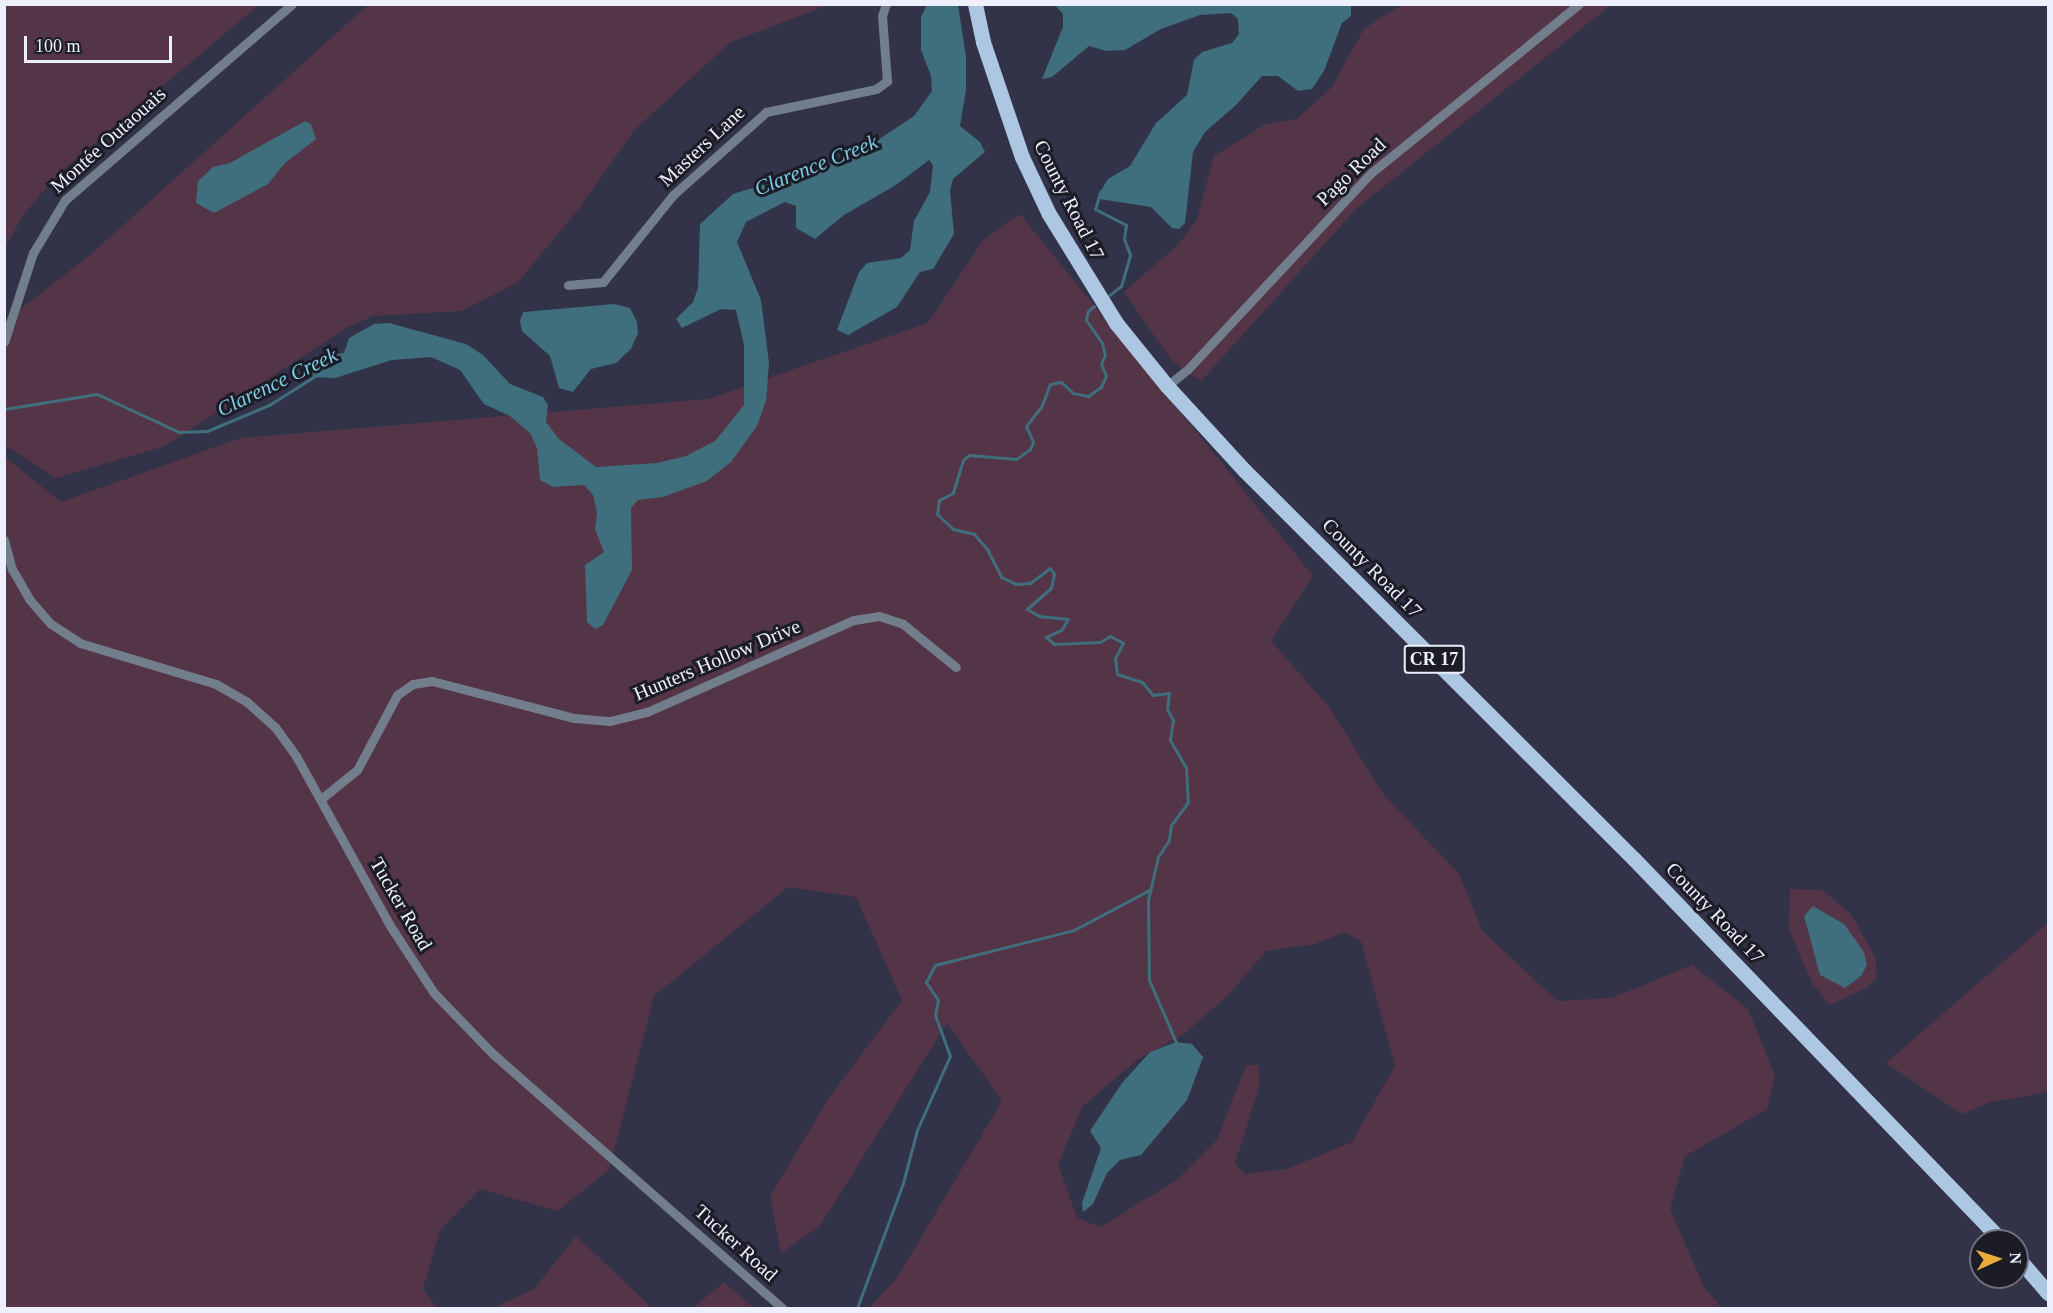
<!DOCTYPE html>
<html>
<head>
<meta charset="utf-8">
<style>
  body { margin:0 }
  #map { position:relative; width:2053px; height:1313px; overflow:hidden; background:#323348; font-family:Georgia,serif }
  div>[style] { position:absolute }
  .green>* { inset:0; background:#533547 }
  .water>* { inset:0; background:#3f6e7c }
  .stream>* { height:3px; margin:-1.5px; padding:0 1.5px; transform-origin:1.5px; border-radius:1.5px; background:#3f6e7c }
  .street>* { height:9px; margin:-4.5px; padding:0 4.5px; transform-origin:4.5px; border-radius:4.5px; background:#727e8b }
  .primary>* { height:15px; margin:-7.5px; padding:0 7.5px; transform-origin:7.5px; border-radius:7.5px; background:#adc7e2 }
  span { translate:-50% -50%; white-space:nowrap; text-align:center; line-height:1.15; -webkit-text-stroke:6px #1b1c25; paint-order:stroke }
  .shield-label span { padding:2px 4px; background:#1b1c25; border:2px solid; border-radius:4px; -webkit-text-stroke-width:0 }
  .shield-label { font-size:18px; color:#edeffd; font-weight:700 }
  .street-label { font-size:20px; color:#edeffd }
  .water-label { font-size:21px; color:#7dcde5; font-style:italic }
  .frame { position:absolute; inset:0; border:6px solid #edeffd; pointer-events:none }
  .north { position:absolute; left:1969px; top:1229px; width:60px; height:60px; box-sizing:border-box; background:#1b1c25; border:2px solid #6f707b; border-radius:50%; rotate:87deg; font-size:16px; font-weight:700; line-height:24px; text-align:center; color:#edeffd }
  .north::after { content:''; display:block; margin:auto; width:21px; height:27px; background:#ebaa39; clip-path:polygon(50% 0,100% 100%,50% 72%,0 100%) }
  .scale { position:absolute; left:24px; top:36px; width:148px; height:27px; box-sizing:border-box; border:3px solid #edeffd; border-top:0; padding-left:8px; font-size:18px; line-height:21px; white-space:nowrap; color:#edeffd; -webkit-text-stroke:4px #1b1c25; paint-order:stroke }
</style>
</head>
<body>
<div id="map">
  <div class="green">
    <i style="clip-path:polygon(5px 4px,259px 4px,259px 5px,58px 174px,24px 214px,5px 247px)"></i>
    <i style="clip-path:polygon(368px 5px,829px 5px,731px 42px,634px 130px,581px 206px,518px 282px,462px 311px,373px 316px,348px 327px,165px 446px,56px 478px,5px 445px,5px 321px,89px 256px)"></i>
    <i style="clip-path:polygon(1401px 5px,1611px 5px,1357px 208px,1201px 381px,1172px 361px,1124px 292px,1177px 246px,1197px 219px,1214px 156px,1266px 124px,1297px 119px,1331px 88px,1364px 29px)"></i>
    <i style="clip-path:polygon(evenodd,1020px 214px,1313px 576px,1271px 641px,1329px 707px,1383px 794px,1459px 874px,1482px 930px,1557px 1001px,1612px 998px,1692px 965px,1748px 1009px,1775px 1076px,1767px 1109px,1685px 1156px,1670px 1209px,1704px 1287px,1722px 1308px,869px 1308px,897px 1278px,1002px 1101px,947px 1023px,820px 1226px,781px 1253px,770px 1196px,829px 1098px,902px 1000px,856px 897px,788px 887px,654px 996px,609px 1170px,557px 1211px,480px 1189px,440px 1230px,423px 1289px,437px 1308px,5px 1308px,4px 456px,61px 502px,241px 438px,708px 399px,928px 323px,983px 240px,1020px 214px,1344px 932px,1361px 941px,1395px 1066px,1352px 1142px,1287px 1169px,1245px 1174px,1235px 1163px,1259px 1088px,1259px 1065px,1246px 1065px,1217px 1140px,1178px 1179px,1101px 1227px,1077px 1218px,1058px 1164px,1082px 1107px,1137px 1060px,1184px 1034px,1228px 995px,1266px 951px,1315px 944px,1344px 932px)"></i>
    <i style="clip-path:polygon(1790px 889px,1822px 890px,1851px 914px,1875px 957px,1877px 977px,1865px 989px,1830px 1005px,1812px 983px,1789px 929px)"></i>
    <i style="clip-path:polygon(2048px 923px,2048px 1092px,1991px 1102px,1962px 1114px,1886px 1063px)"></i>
    <i style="clip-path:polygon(576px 1236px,652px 1308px,493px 1308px,534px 1289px)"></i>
    <i style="clip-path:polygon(724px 1282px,754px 1308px,693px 1308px)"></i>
  </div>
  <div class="water">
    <i style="clip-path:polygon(927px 5px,958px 5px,966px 56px,966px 90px,960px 126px,980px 142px,985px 152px,953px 179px,950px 191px,954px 234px,933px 269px,920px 272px,897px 307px,848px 335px,837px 330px,859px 272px,867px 263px,901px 258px,910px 250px,914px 221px,930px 192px,933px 165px,929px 160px,896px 185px,844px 215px,815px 239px,796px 228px,796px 206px,785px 202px,746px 222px,737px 242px,761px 300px,769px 363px,766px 401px,757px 426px,731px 462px,707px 481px,663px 497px,638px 500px,631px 508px,632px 570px,603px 625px,595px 629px,587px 622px,585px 565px,604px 552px,595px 529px,597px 513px,593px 495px,584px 485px,553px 487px,540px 480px,537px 448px,530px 433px,510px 416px,484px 404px,460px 370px,431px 357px,392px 360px,335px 378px,313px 377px,305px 371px,305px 364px,310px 359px,344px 353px,349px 338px,374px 324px,389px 323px,466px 344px,483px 355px,510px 384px,543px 397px,548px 405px,546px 422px,559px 439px,596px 467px,657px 463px,686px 456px,715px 441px,744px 405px,744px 345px,736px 310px,721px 309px,682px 328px,676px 319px,693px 302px,698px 288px,700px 224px,733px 194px,851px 158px,914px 116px,932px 91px,931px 76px,921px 50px,921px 17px)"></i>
    <i style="clip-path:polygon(1055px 5px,1351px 5px,1351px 16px,1342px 23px,1324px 71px,1312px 89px,1298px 91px,1278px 76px,1262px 76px,1236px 105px,1205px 132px,1193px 152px,1185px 223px,1179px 229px,1172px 228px,1151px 207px,1099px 199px,1100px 192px,1108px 179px,1130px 166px,1156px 123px,1187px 95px,1194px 60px,1202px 52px,1232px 43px,1239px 34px,1238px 19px,1231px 13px,1200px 15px,1161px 29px,1125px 50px,1106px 51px,1089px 46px,1052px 77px,1042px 79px,1063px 27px,1063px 14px)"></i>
    <i style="clip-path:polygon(305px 121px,311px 124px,316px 139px,285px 163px,268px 184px,214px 213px,196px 203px,198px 181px,213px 167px,230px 163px)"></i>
    <i style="clip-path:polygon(614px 304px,630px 308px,637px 322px,638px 333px,631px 349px,616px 363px,591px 369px,573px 392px,559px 388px,550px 356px,522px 331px,520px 321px,523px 312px)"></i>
    <i style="clip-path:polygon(1813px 906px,1844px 924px,1864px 952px,1867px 965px,1861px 976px,1845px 988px,1820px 975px,1804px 916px)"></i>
    <i style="clip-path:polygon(1176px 1042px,1192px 1044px,1203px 1057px,1187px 1100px,1141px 1155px,1120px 1160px,1107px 1173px,1093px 1204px,1083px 1212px,1082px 1203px,1101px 1148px,1090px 1131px,1122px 1083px,1150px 1052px)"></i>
  </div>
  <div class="stream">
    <i style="left:1365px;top:4px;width:8px"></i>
    <i style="left:1100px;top:192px;width:18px;rotate:106deg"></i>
    <i style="left:1095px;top:209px;width:35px;rotate:27deg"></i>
    <i style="left:1126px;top:225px;width:14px;rotate:98deg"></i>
    <i style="left:1124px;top:239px;width:17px;rotate:69deg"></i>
    <i style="left:1130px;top:255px;width:32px;rotate:106deg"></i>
    <i style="left:1121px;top:286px;width:16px;rotate:142deg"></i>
    <i style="left:1094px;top:306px;width:8px;rotate:140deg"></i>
    <i style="left:1088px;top:311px;width:9px;rotate:103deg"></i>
    <i style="left:1086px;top:320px;width:28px;rotate:55deg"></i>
    <i style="left:1102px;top:343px;width:12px;rotate:76deg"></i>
    <i style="left:1105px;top:355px;width:10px;rotate:114deg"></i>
    <i style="left:1101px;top:364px;width:13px;rotate:67deg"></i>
    <i style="left:1106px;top:376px;width:12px;rotate:114deg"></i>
    <i style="left:1101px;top:387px;width:16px;rotate:145deg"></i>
    <i style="left:1088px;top:396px;width:15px;rotate:-169deg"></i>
    <i style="left:1073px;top:393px;width:16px;rotate:-137deg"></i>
    <i style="left:1061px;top:382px;width:11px;rotate:170deg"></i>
    <i style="left:1050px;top:384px;width:25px;rotate:111deg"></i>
    <i style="left:1041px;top:407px;width:24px;rotate:128deg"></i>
    <i style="left:1026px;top:426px;width:17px;rotate:66deg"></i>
    <i style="left:1033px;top:442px;width:8px;rotate:113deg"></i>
    <i style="left:1030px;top:449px;width:17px;rotate:144deg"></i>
    <i style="left:1016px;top:459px;width:47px;rotate:-175.1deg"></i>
    <i style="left:969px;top:455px;width:8px;rotate:140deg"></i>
    <i style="left:963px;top:460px;width:34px;rotate:107deg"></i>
    <i style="left:953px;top:493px;width:16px;rotate:153deg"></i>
    <i style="left:939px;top:500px;width:14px;rotate:98deg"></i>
    <i style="left:937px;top:514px;width:22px;rotate:43deg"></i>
    <i style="left:953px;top:529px;width:22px;rotate:13deg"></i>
    <i style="left:974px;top:534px;width:20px;rotate:49deg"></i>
    <i style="left:987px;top:549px;width:31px;rotate:63deg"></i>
    <i style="left:1001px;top:577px;width:17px;rotate:25deg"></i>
    <i style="left:1016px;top:584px;width:14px;rotate:-4deg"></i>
    <i style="left:1030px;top:583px;width:25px;rotate:-37deg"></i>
    <i style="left:1050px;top:568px;width:7px;rotate:56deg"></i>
    <i style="left:1054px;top:574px;width:14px;rotate:102deg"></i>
    <i style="left:1051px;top:588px;width:32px;rotate:139deg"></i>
    <i style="left:1027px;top:609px;width:14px;rotate:30deg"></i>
    <i style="left:1039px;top:616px;width:29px;rotate:6deg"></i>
    <i style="left:1068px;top:619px;width:13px;rotate:122deg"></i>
    <i style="left:1061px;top:630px;width:17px;rotate:155deg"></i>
    <i style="left:1046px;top:637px;width:11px;rotate:41deg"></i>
    <i style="left:1054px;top:644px;width:46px;rotate:-2.5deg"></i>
    <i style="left:1100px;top:642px;width:12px;rotate:-31deg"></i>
    <i style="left:1110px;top:636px;width:15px;rotate:28deg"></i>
    <i style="left:1123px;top:643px;width:17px;rotate:118deg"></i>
    <i style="left:1115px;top:658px;width:16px;rotate:83deg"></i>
    <i style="left:1117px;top:674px;width:26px;rotate:18deg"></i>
    <i style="left:1142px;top:682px;width:17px;rotate:50deg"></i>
    <i style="left:1153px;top:695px;width:16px;rotate:-7deg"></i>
    <i style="left:1169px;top:693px;width:16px;rotate:97deg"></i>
    <i style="left:1167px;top:709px;width:13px;rotate:61deg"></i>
    <i style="left:1173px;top:720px;width:20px;rotate:99deg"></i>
    <i style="left:1170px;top:740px;width:32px;rotate:60deg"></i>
    <i style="left:1186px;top:768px;width:34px;rotate:87deg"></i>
    <i style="left:1188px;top:802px;width:29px;rotate:126deg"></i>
    <i style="left:1171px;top:825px;width:15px;rotate:98deg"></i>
    <i style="left:1169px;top:840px;width:20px;rotate:123deg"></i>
    <i style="left:1158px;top:857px;width:44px;rotate:103.1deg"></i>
    <i style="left:1148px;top:900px;width:80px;rotate:89.3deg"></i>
    <i style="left:1149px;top:980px;width:68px;rotate:66.5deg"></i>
    <i style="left:4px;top:409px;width:94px;rotate:-9.2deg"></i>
    <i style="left:97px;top:394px;width:90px;rotate:24.9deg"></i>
    <i style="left:179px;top:432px;width:28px;rotate:-2deg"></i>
    <i style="left:207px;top:431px;width:67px;rotate:-22.8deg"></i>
    <i style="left:269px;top:405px;width:54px;rotate:-32.2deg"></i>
    <i style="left:857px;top:1308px;width:133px;rotate:-69.8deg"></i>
    <i style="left:903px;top:1183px;width:55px;rotate:-75.2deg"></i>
    <i style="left:917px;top:1130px;width:81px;rotate:-66deg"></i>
    <i style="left:950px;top:1056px;width:44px;rotate:-110.1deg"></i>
    <i style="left:935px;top:1015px;width:15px;rotate:-79deg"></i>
    <i style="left:938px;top:1000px;width:22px;rotate:-124deg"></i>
    <i style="left:926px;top:982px;width:19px;rotate:-62deg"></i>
    <i style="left:935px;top:965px;width:143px;rotate:-14.1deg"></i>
    <i style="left:1074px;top:930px;width:87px;rotate:-28deg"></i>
  </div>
  <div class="street">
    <i style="left:568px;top:285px;width:35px;rotate:-5deg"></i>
    <i style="left:603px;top:282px;width:112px;rotate:-51.2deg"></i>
    <i style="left:673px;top:195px;width:125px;rotate:-41.7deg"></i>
    <i style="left:766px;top:112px;width:112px;rotate:-11.8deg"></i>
    <i style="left:876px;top:89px;width:14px;rotate:-36deg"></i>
    <i style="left:887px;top:81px;width:65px;rotate:-94.4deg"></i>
    <i style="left:882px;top:16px;width:13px;rotate:-72deg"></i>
    <i style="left:4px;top:342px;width:94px;rotate:-72deg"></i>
    <i style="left:33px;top:253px;width:62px;rotate:-58.9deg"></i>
    <i style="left:65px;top:200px;width:300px;rotate:-40.8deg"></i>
    <i style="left:1167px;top:386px;width:27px;rotate:-39deg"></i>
    <i style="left:1188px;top:369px;width:268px;rotate:-47deg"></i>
    <i style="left:1371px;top:173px;width:268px;rotate:-39.1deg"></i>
    <i style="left:4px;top:540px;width:30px;rotate:75deg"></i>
    <i style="left:12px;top:569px;width:34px;rotate:60deg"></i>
    <i style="left:29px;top:599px;width:33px;rotate:49deg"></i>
    <i style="left:51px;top:624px;width:35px;rotate:33deg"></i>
    <i style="left:80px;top:643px;width:142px;rotate:16.8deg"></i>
    <i style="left:216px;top:684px;width:36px;rotate:30deg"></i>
    <i style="left:247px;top:702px;width:38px;rotate:42deg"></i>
    <i style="left:275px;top:727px;width:36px;rotate:54deg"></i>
    <i style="left:296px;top:756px;width:192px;rotate:61deg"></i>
    <i style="left:389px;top:924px;width:82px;rotate:56.9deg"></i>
    <i style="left:434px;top:993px;width:85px;rotate:46deg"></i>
    <i style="left:493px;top:1054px;width:385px;rotate:41.3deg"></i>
    <i style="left:321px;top:799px;width:46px;rotate:-38.9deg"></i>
    <i style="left:357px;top:770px;width:85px;rotate:-61.9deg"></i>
    <i style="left:397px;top:695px;width:19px;rotate:-35deg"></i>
    <i style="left:413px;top:684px;width:19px;rotate:-9deg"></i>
    <i style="left:432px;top:681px;width:147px;rotate:14.6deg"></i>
    <i style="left:574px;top:718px;width:36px;rotate:5deg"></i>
    <i style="left:610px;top:721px;width:38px;rotate:-14deg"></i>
    <i style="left:647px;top:712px;width:227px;rotate:-24deg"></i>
    <i style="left:854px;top:620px;width:25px;rotate:-9deg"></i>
    <i style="left:879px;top:616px;width:25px;rotate:18deg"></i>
    <i style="left:903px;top:624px;width:68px;rotate:39.1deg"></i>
  </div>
  <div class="primary">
    <i style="left:975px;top:4px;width:39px;rotate:78deg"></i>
    <i style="left:983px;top:42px;width:121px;rotate:71.3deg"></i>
    <i style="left:1022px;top:157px;width:63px;rotate:64.7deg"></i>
    <i style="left:1049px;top:214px;width:128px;rotate:58.4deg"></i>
    <i style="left:1116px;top:323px;width:81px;rotate:51deg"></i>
    <i style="left:1167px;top:386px;width:115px;rotate:47.5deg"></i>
    <i style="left:1245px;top:471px;width:549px;rotate:44.93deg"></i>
    <i style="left:1634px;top:859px;width:530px;rotate:46.07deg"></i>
    <i style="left:2017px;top:1257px;width:48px;rotate:49.3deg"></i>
  </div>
  <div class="shield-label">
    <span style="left:1434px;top:659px">CR 17</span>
  </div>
  <div class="street-label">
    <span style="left:108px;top:140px;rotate:-42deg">Montée Outaouais</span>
    <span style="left:702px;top:146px;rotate:-43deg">Masters Lane</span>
    <span style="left:1351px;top:172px;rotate:-44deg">Pago Road</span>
    <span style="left:1069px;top:200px;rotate:63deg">County Road 17</span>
    <span style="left:1372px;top:568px;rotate:45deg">County Road 17</span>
    <span style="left:717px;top:660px;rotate:-23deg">Hunters Hollow Drive</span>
    <span style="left:401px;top:904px;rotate:60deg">Tucker Road</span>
    <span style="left:1715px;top:913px;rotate:46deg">County Road 17</span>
    <span style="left:736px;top:1243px;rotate:42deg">Tucker Road</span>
  </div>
  <div class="water-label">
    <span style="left:816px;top:165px;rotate:-22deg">Clarence Creek</span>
    <span style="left:277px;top:382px;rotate:-26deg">Clarence Creek</span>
  </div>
  <div class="frame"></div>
  <div class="north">N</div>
  <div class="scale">100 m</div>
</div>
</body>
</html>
